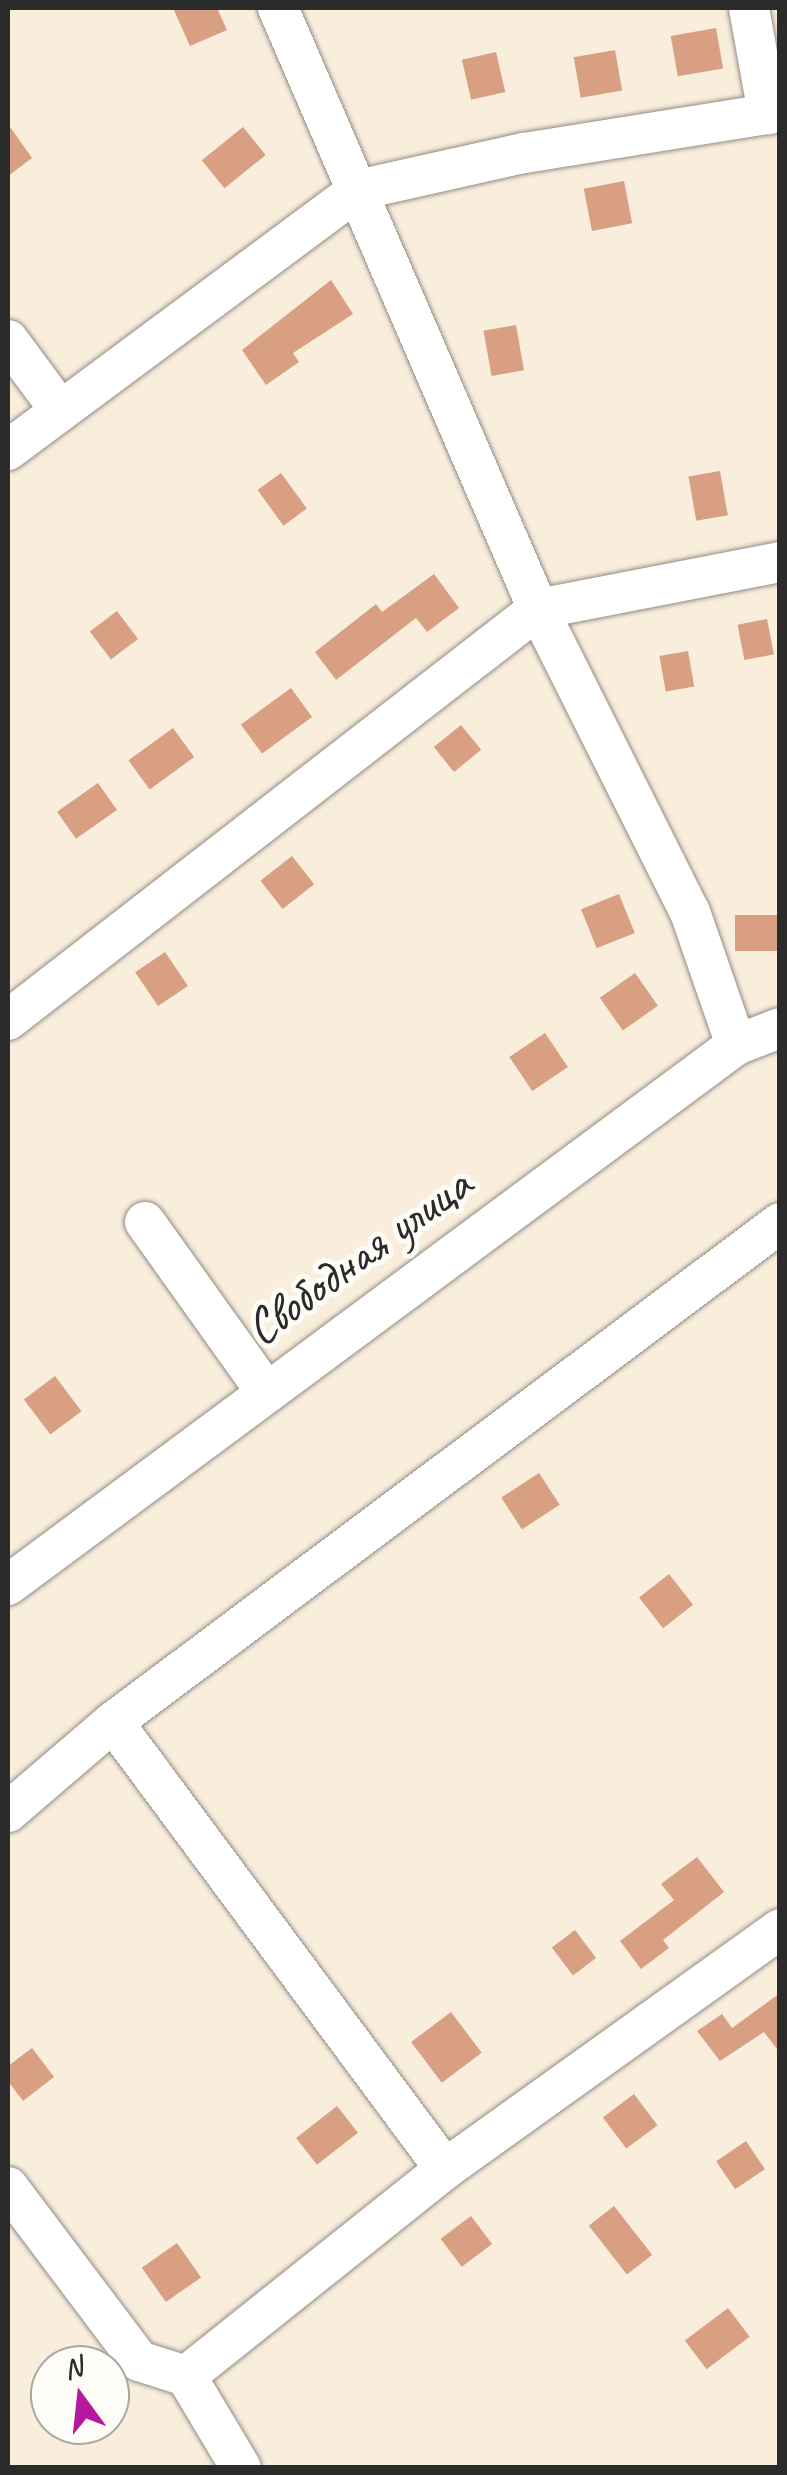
<!DOCTYPE html>
<html>
<head>
<meta charset="utf-8">
<style>
  body { margin:0 }
  #map { position:relative; width:787px; height:2475px; overflow:hidden; background:#f9eddc; font-family:Caveat,sans-serif }
  div>[style] { position:absolute }
  .building>* { inset:0; background:#d89f82; transform-origin:0 0 }
  .roads { filter:drop-shadow(0 0 2px #928c84) drop-shadow(0 0 2px #928c84) }
  .minor>* { height:40px; margin:-20px; padding:0 20px; transform-origin:20px; border-radius:20px; background:#fff }
  span { translate:-50% -50%; white-space:nowrap; text-align:center; line-height:1.15; -webkit-text-stroke:10px #fdfcf7; paint-order:stroke }
  .street-label { font-size:50px; color:#2b2b2b }
  .frame { position:absolute; inset:0; border:10px solid #2b2b2b; pointer-events:none }
  .north { position:absolute; left:30px; top:2345px; width:100px; height:100px; box-sizing:border-box; background:#fdfcf7; border:2px solid #a9a8a5; border-radius:50%; rotate:345deg; font-size:28px; font-weight:700; line-height:40px; text-align:center; color:#2b2b2b }
  .north::after { content:''; display:block; margin:auto; width:35px; height:45px; background:#b5179e; clip-path:polygon(50% 0,100% 100%,50% 72%,0 100%) }
</style>
</head>
<body>
<div id="map">
  <div class="building">
    <i style="clip-path:polygon(173px 8px,217px 8px,227px 30px,190px 46px)"></i>
    <i style="left:716px;top:28px;width:41px;height:46px;rotate:80deg"></i>
    <i style="left:615px;top:50px;width:41px;height:42px;rotate:80deg"></i>
    <i style="left:496px;top:52px;width:41px;height:35px;rotate:77deg"></i>
    <i style="clip-path:polygon(8px 124px,32px 158px,8px 176px)"></i>
    <i style="left:243px;top:127px;width:36px;height:53px;rotate:51deg"></i>
    <i style="left:624px;top:181px;width:43px;height:41px;rotate:79deg"></i>
    <i style="clip-path:polygon(331px 280px,353px 314px,293px 353px,299px 362px,266px 385px,242px 350px)"></i>
    <i style="left:516px;top:325px;width:46px;height:33px;rotate:80deg"></i>
    <i style="left:720px;top:471px;width:45px;height:32px;rotate:80deg"></i>
    <i style="left:281px;top:473px;width:44px;height:29px;rotate:54deg"></i>
    <i style="clip-path:polygon(434px 574px,459px 608px,427px 632px,416px 618px,336px 680px,315px 652px,376px 604px,382px 612px)"></i>
    <i style="left:117px;top:611px;width:35px;height:34px;rotate:53deg"></i>
    <i style="left:767px;top:619px;width:36px;height:30px;rotate:79deg"></i>
    <i style="left:688px;top:651px;width:36px;height:29px;rotate:80deg"></i>
    <i style="left:291px;top:688px;width:36px;height:62px;rotate:54deg"></i>
    <i style="left:461px;top:725px;width:32px;height:35px;rotate:51deg"></i>
    <i style="left:173px;top:728px;width:36px;height:55px;rotate:54deg"></i>
    <i style="left:98px;top:783px;width:33px;height:50px;rotate:55deg"></i>
    <i style="left:292px;top:856px;width:36px;height:40px;rotate:52deg"></i>
    <i style="left:619px;top:894px;width:42px;height:41px;rotate:68deg"></i>
    <i style="left:780px;top:915px;width:36px;height:45px;rotate:90deg"></i>
    <i style="left:165px;top:952px;width:41px;height:36px;rotate:56deg"></i>
    <i style="left:635px;top:973px;width:40px;height:43px;rotate:55deg"></i>
    <i style="left:545px;top:1033px;width:41px;height:43px;rotate:56deg"></i>
    <i style="left:55px;top:1376px;width:44px;height:39px;rotate:53deg"></i>
    <i style="left:539px;top:1473px;width:38px;height:45px;rotate:57deg"></i>
    <i style="left:669px;top:1574px;width:39px;height:38px;rotate:52deg"></i>
    <i style="clip-path:polygon(697px 1857px,724px 1892px,663px 1940px,669px 1948px,641px 1969px,620px 1941px,674px 1900px,661px 1884px)"></i>
    <i style="left:575px;top:1930px;width:35px;height:29px;rotate:53deg"></i>
    <i style="clip-path:polygon(780px 1993px,780px 2053px,764px 2032px,720px 2061px,697px 2031px,722px 2014px,732px 2028px)"></i>
    <i style="left:451px;top:2012px;width:51px;height:50px;rotate:53deg"></i>
    <i style="clip-path:polygon(32px 2048px,54px 2077px,23px 2101px,8px 2081px,8px 2066px)"></i>
    <i style="left:634px;top:2094px;width:39px;height:39px;rotate:53deg"></i>
    <i style="left:337px;top:2106px;width:34px;height:52px;rotate:52deg"></i>
    <i style="left:746px;top:2141px;width:34px;height:36px;rotate:56deg"></i>
    <i style="left:614px;top:2206px;width:62px;height:32px;rotate:52deg"></i>
    <i style="left:471px;top:2216px;width:35px;height:38px;rotate:53deg"></i>
    <i style="left:177px;top:2243px;width:42px;height:43px;rotate:55deg"></i>
    <i style="left:728px;top:2308px;width:36px;height:54px;rotate:53deg"></i>
  </div>
  <div class="roads">
    <div class="minor">
      <i style="left:278px;top:8px;width:655px;rotate:66.61deg"></i>
      <i style="left:538px;top:609px;width:339px;rotate:63.4deg"></i>
      <i style="left:690px;top:912px;width:141px;rotate:70.9deg"></i>
      <i style="left:749px;top:8px;width:108px;rotate:79.8deg"></i>
      <i style="left:8px;top:340px;width:87px;rotate:53.4deg"></i>
      <i style="left:8px;top:450px;width:436px;rotate:-36.6deg"></i>
      <i style="left:358px;top:190px;width:170px;rotate:-12.6deg"></i>
      <i style="left:524px;top:153px;width:259px;rotate:-9.1deg"></i>
      <i style="left:8px;top:1020px;width:671px;rotate:-37.79deg"></i>
      <i style="left:538px;top:609px;width:247px;rotate:-11deg"></i>
      <i style="left:145px;top:1222px;width:205px;rotate:54.5deg"></i>
      <i style="left:8px;top:1585px;width:906px;rotate:-36.57deg"></i>
      <i style="left:736px;top:1045px;width:47px;rotate:-21.1deg"></i>
      <i style="left:113px;top:1722px;width:557px;rotate:53.4deg"></i>
      <i style="left:8px;top:1812px;width:138px;rotate:-40.6deg"></i>
      <i style="left:113px;top:1722px;width:833px;rotate:-36.8deg"></i>
      <i style="left:8px;top:2187px;width:218px;rotate:53deg"></i>
      <i style="left:139px;top:2361px;width:49px;rotate:17.7deg"></i>
      <i style="left:186px;top:2376px;width:107px;rotate:59.1deg"></i>
      <i style="left:186px;top:2376px;width:332px;rotate:-38.6deg"></i>
      <i style="left:445px;top:2169px;width:412px;rotate:-35.6deg"></i>
    </div>
  </div>
  <div class="street-label">
    <span style="left:358px;top:1256px;rotate:-36deg">Свободная улица</span>
  </div>
  <div class="frame"></div>
  <div class="north">N</div>
</div>
</body>
</html>
